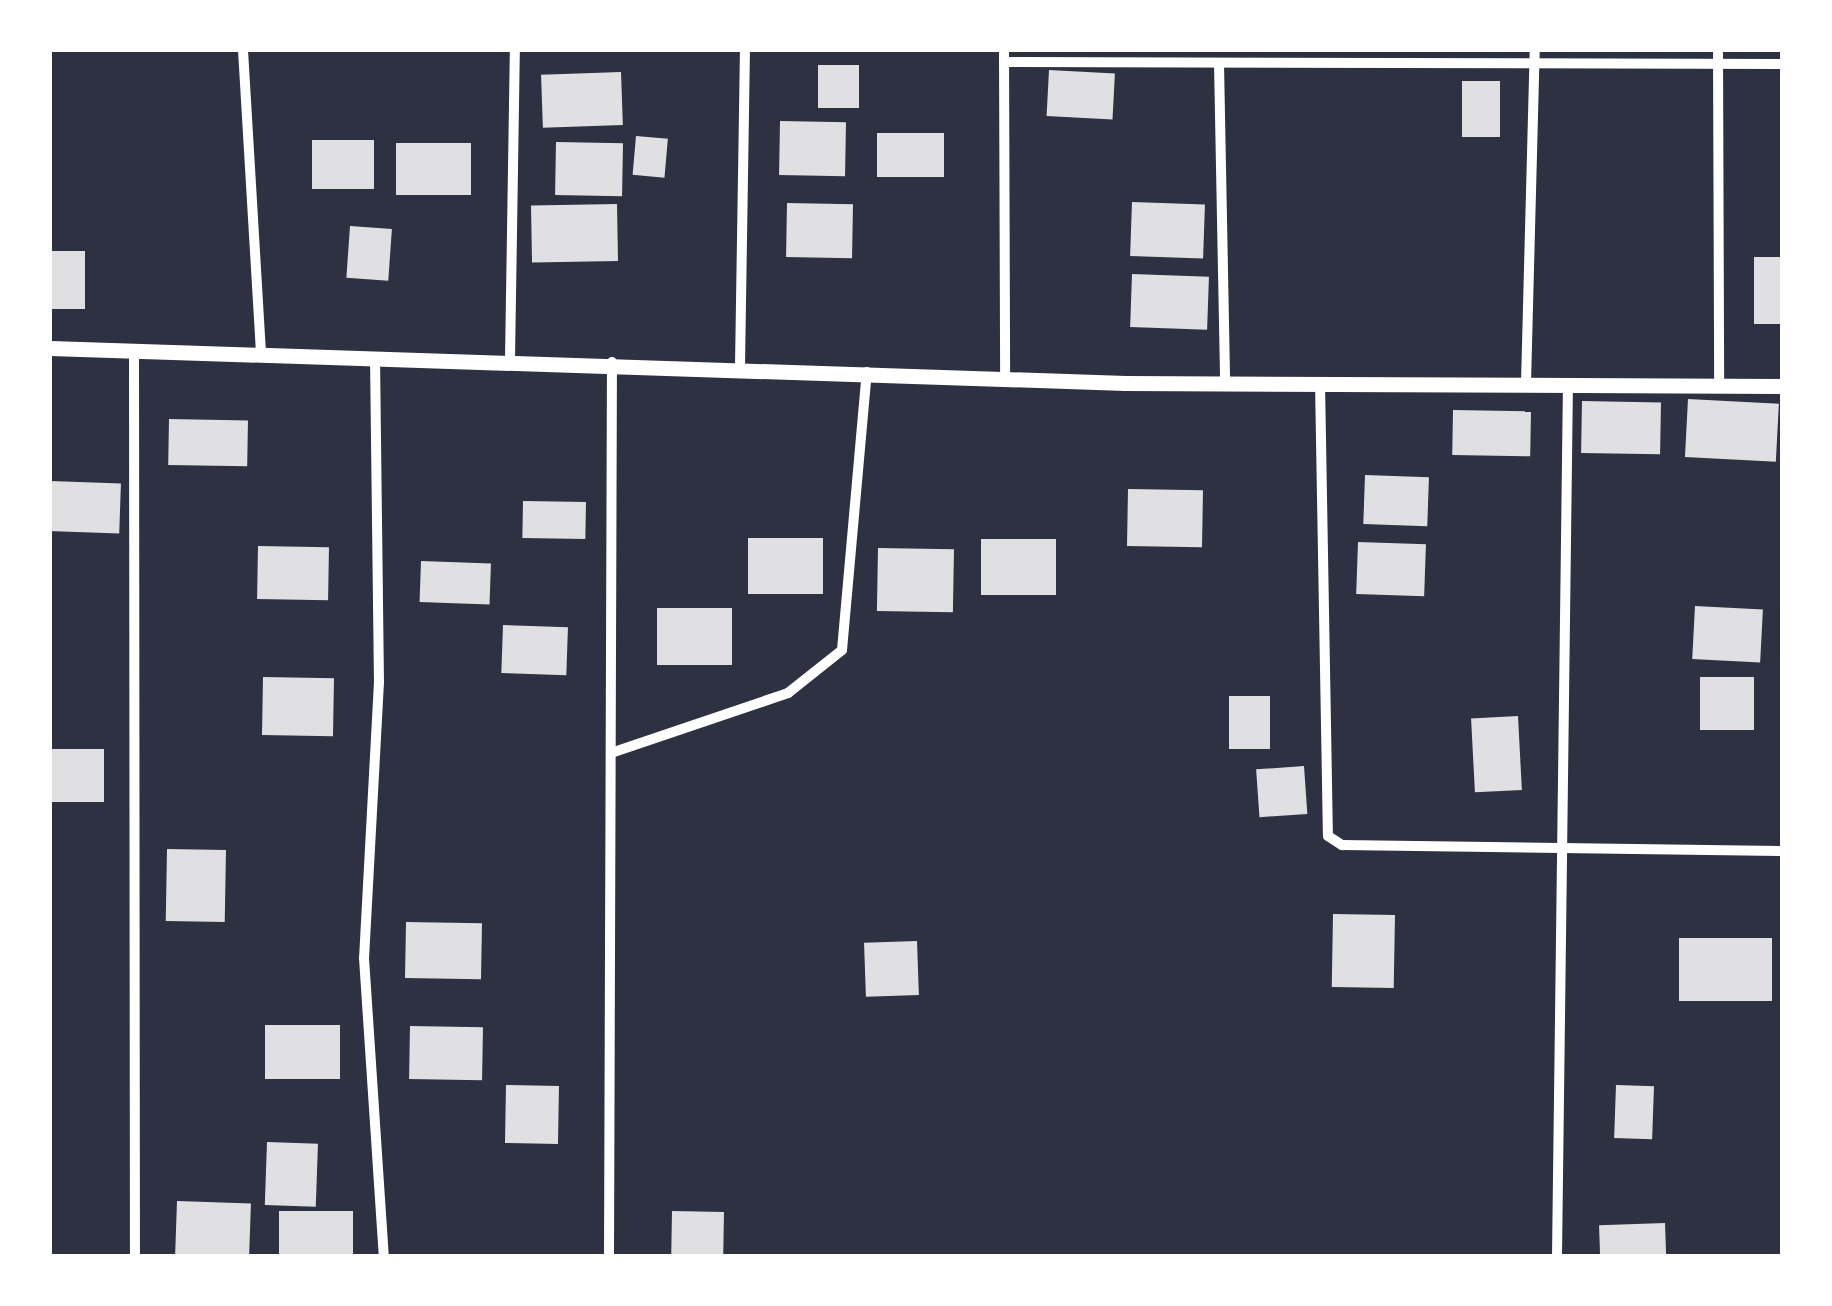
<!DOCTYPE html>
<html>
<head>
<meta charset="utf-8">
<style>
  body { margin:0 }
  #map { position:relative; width:1832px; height:1306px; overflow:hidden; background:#2d3142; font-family:"Noto Sans",sans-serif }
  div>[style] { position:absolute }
  .building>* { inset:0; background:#e0e0e3; transform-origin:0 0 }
  .minor>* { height:10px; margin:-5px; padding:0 5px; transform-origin:5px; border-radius:5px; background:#fff }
  .secondary>* { height:15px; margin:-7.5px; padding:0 7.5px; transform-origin:7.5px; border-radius:7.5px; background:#fff }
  span { translate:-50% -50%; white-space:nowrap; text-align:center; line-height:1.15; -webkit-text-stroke:8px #fff; paint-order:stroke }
  .frame { position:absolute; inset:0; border:52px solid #fff; pointer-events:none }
</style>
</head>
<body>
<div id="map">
  <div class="building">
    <i style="left:818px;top:65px;width:41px;height:43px"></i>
    <i style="left:1049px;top:70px;width:66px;height:46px;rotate:3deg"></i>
    <i style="left:621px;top:72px;width:53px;height:80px;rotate:88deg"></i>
    <i style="left:1462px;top:81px;width:38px;height:56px"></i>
    <i style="left:780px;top:121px;width:66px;height:54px;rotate:1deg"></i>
    <i style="left:877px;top:133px;width:67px;height:44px"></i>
    <i style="left:636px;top:136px;width:32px;height:39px;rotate:5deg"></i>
    <i style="left:374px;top:140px;width:49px;height:62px;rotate:90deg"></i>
    <i style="left:556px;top:142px;width:67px;height:53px;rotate:1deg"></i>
    <i style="left:396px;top:143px;width:75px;height:52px"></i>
    <i style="left:1132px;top:202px;width:73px;height:54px;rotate:2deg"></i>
    <i style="left:787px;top:203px;width:66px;height:54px;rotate:1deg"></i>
    <i style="left:617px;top:204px;width:57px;height:86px;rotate:89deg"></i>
    <i style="left:350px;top:226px;width:42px;height:52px;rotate:4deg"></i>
    <i style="left:50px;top:251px;width:35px;height:58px"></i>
    <i style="left:1754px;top:257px;width:28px;height:67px"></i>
    <i style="left:1132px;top:274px;width:77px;height:53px;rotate:2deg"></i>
    <i style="left:1688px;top:399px;width:91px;height:58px;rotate:3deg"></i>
    <i style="left:1582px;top:401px;width:79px;height:52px;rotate:1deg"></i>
    <i style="left:1453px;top:410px;width:78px;height:45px;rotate:1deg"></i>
    <i style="left:169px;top:419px;width:79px;height:46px;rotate:1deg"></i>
    <i style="left:1365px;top:475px;width:64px;height:49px;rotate:2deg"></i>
    <i style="left:50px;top:481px;width:71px;height:50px;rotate:2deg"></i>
    <i style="left:1128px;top:489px;width:75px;height:57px;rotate:1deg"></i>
    <i style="left:523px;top:501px;width:63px;height:37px;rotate:1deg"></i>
    <i style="left:748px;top:538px;width:75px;height:56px"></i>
    <i style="left:981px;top:539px;width:75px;height:56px"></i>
    <i style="left:1358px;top:542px;width:68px;height:52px;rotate:2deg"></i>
    <i style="left:258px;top:546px;width:71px;height:53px;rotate:1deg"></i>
    <i style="left:878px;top:548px;width:76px;height:63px;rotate:1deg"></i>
    <i style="left:421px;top:561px;width:70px;height:41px;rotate:2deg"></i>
    <i style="left:1695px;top:606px;width:68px;height:53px;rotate:3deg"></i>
    <i style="left:657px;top:608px;width:75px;height:57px"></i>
    <i style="left:503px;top:625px;width:65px;height:48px;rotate:2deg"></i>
    <i style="left:263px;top:677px;width:71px;height:58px;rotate:1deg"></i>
    <i style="left:1700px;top:677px;width:54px;height:53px"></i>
    <i style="left:1229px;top:696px;width:41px;height:53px"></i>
    <i style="left:1518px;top:716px;width:74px;height:47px;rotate:87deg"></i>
    <i style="left:50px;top:749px;width:54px;height:53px"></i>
    <i style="left:1304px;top:766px;width:48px;height:48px;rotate:86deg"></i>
    <i style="left:167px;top:849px;width:59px;height:72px;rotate:1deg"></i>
    <i style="left:1333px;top:914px;width:62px;height:73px;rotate:1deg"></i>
    <i style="left:406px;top:922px;width:76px;height:56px;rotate:1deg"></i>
    <i style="left:1772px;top:938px;width:63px;height:93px;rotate:90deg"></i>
    <i style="left:917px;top:941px;width:54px;height:53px;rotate:88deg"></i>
    <i style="left:265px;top:1025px;width:75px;height:54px"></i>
    <i style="left:410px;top:1026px;width:73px;height:53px;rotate:1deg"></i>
    <i style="left:506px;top:1085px;width:53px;height:58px;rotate:1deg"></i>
    <i style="left:1616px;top:1085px;width:38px;height:53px;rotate:2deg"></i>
    <i style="left:267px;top:1142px;width:51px;height:63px;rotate:2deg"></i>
    <i style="left:177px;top:1201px;width:74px;height:55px;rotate:2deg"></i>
    <i style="left:279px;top:1211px;width:74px;height:45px"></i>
    <i style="left:672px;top:1211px;width:52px;height:45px;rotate:1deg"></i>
    <i style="left:1665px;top:1223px;width:33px;height:66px;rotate:88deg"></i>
  </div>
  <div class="minor">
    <i style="left:243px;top:50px;width:304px;rotate:86.6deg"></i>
    <i style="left:1004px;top:50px;width:328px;rotate:89.8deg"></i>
    <i style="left:1718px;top:50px;width:336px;rotate:89.8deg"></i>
    <i style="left:1004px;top:62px;width:778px;rotate:0.15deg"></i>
    <i style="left:1219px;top:63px;width:319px;rotate:88.9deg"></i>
    <i style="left:134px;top:349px;width:907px;rotate:89.94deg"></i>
    <i style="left:375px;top:357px;width:325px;rotate:89.3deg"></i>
    <i style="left:379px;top:682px;width:276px;rotate:93.1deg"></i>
    <i style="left:364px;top:958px;width:299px;rotate:86.2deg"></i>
    <i style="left:510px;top:359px;width:309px;rotate:-89.1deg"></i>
    <i style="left:740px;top:366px;width:316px;rotate:-89.1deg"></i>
    <i style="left:1320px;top:382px;width:454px;rotate:89deg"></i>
    <i style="left:1328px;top:836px;width:17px;rotate:33deg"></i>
    <i style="left:1342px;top:845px;width:440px;rotate:0.8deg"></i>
    <i style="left:1526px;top:383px;width:333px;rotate:-88.5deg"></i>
    <i style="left:611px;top:753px;width:187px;rotate:-18.7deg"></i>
    <i style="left:788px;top:693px;width:69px;rotate:-38.5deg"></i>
    <i style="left:842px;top:650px;width:279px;rotate:-84.9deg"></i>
    <i style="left:609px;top:1256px;width:894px;rotate:-89.81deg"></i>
    <i style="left:1557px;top:1256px;width:872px;rotate:-89.28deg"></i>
  </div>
  <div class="secondary">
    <i style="left:50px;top:348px;width:1076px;rotate:1.86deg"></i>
    <i style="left:1125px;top:383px;width:657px;rotate:0.26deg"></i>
  </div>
  <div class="frame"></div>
</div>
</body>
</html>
